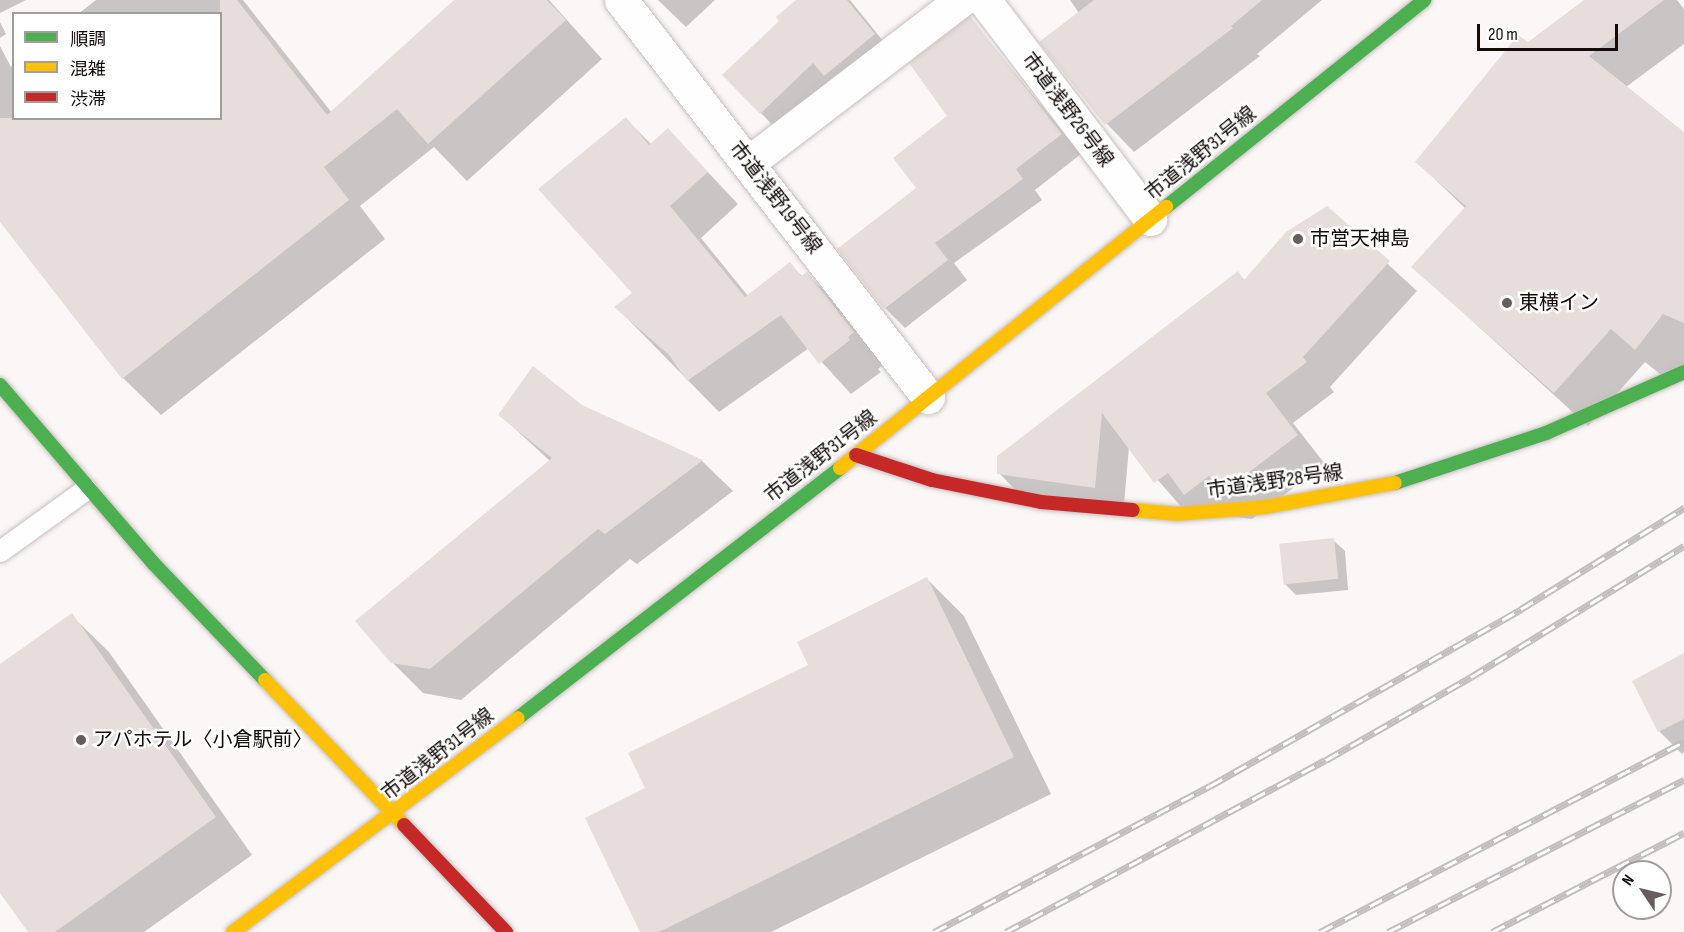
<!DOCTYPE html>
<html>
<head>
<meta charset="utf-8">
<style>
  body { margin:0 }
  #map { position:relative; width:1684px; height:932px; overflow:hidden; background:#fbf7f6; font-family:"Sofia Sans Condensed","Noto Sans JP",sans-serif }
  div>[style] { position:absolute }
  .shadow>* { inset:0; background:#0003 }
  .building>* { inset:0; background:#e6deda; transform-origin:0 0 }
  .roads { filter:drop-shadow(0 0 2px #c6bfbd) drop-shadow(0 0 2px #c6bfbd) }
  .lane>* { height:21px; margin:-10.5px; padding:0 10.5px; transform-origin:10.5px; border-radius:10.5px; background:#fefefe }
  .street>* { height:33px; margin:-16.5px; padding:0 16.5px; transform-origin:16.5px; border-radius:16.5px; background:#fefefe }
  .fast>* { height:14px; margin:-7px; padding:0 7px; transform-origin:7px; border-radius:7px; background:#4caf50 }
  .slow>* { height:14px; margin:-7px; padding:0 7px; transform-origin:7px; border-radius:7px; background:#ffc107 }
  .jam>* { height:14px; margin:-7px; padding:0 7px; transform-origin:7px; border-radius:7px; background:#c62828 }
  .rail>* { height:7px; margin-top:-3.5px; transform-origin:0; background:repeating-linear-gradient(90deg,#fff 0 14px,#c0bebe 0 28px); box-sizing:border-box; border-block:2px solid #c0bebe }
  .dots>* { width:16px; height:16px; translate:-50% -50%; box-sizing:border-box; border:3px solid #fff; border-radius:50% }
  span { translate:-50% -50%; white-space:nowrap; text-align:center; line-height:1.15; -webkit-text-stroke:5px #fff; paint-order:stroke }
  .street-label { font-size:20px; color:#140b07 }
  .poi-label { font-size:20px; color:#140b07 }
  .left { translate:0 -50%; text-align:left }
  .legend { position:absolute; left:12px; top:12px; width:210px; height:108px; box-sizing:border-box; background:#fff; border:2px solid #a19d9c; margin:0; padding:8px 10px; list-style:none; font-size:18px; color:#140b07 }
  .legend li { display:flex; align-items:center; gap:12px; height:30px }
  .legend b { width:30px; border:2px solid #a19d9c }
  .north { position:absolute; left:1612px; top:860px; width:60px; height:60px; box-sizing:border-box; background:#fff; border:2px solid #a19d9c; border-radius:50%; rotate:305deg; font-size:16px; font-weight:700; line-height:24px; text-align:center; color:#140b07 }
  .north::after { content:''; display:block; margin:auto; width:21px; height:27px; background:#655e5b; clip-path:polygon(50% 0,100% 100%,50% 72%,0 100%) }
  .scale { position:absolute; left:1477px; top:24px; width:141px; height:27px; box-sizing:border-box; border:3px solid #140b07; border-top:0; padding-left:8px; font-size:18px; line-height:21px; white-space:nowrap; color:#140b07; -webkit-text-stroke:4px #fff; paint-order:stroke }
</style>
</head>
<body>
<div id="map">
  <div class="shadow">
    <i style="clip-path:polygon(0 0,26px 0,0 13px)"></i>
    <i style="clip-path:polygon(96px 0,243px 0,332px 113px,456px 0,549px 0,602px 59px,467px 181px,434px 147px,360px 206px,385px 239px,161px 415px,123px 378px,0 220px,0 46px,11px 67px,14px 64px,14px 118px,220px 118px,220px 14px,78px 14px)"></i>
    <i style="clip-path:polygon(658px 0,715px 0,686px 27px)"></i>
    <i style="clip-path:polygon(799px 0,850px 0,896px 57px,782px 135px,761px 113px,781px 21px)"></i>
    <i style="clip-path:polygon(1070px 0,1322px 0,1257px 54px,1260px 56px,1134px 152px,1107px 124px,1042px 42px,1079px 13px)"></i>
    <i style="clip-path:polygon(1587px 0,1677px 0,1684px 9px,1684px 44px,1626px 87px,1684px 134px,1684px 364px,1670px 382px,1645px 362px,1588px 426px,1413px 267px,1466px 209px,1417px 162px,1528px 44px)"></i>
    <i style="clip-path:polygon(970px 18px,1081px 154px,1035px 190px,1042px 200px,954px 263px,967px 280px,905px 328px,885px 308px,918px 188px,949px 116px)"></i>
    <i style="clip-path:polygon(0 22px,6px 34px,0 38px)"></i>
    <i style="clip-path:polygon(626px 119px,652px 145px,668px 130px,738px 204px,701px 238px,748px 296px,790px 264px,803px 277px,807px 274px,839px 305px,884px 364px,878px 369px,881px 372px,851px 394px,809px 348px,719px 412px,616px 307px,634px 293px)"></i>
    <i style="clip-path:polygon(1327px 208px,1417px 291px,1330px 387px,1334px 392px,1293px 423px,1325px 464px,1252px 519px,1184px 510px,1129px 447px,1123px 516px,1027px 502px,999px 473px,1237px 273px,1246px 281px)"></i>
    <i style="clip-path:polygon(581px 406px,702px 461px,733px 491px,637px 564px,630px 559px,461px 700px,423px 693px,392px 662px,550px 461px,500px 415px)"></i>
    <i style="clip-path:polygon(1333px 540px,1345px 551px,1348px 590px,1296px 595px,1285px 584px)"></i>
    <i style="clip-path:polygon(927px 579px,964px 616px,1051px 794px,771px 932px,642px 932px,810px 665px)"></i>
    <i style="clip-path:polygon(71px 615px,109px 652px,252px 855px,144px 932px,30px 932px,0 890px,0 666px)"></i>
    <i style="clip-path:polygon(1684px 655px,1684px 752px,1682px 754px,1660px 732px,1634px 682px)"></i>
  </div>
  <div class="building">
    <i style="clip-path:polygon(220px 0,237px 0,327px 115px,454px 0,547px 0,566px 20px,428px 144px,397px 109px,324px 167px,349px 200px,122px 379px,0 222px,0 118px,220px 118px)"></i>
    <i style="clip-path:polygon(796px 0,847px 0,875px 34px,824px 76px,813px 63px,760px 114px,722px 75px,779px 21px,776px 17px)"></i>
    <i style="clip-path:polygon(1094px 0,1262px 0,1231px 26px,1233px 28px,1105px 125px,1039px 42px)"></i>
    <i style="clip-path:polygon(1584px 0,1664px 0,1589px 56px,1684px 132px,1684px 323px,1663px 314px,1635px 350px,1611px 329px,1554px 393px,1411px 267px,1466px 206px,1415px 162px,1518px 35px,1528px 42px)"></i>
    <i style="clip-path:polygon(970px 16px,1062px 134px,1016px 169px,1023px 179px,935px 243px,948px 260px,884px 309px,837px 249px,916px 188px,893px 158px,947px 116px,909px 63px)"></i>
    <i style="clip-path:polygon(626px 117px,649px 145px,668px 128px,708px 172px,670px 206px,745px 297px,790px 262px,801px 276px,807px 272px,854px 332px,848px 337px,850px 340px,819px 364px,781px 315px,687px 381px,669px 355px,614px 307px,632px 293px,538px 189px)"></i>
    <i style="clip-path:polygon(1327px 206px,1390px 261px,1303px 357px,1307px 362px,1266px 393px,1298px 435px,1223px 492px,1209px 476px,1184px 495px,1168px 473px,1154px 483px,1102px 413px,1095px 488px,997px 474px,997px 456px,1238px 271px,1244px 280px,1286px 232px)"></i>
    <i style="clip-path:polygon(533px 366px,582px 405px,703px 460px,605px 534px,598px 529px,430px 669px,391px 663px,355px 621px,552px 458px,498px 415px)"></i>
    <i style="left:1334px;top:538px;width:41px;height:55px;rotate:84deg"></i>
    <i style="clip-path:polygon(927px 577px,1014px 757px,659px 932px,640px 932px,585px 818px,645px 788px,628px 753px,808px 665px,797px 642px)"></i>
    <i style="clip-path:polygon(72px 613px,216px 817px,55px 932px,28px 932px,0 893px,0 664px)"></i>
    <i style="clip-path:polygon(1684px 653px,1684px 719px,1658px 732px,1632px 681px)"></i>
  </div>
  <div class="roads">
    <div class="lane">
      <i style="left:0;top:551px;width:106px;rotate:-35.8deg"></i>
    </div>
    <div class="street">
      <i style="left:621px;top:0;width:502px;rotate:52.29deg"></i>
      <i style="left:984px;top:0;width:275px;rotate:52.8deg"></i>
      <i style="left:748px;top:163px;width:268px;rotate:-37.4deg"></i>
    </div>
    <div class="fast">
      <i style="left:1166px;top:207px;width:331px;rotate:-38.7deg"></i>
      <i style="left:0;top:385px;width:236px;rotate:49.3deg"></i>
      <i style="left:154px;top:564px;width:161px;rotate:46.3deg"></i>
      <i style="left:1395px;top:483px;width:159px;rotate:-18.3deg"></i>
      <i style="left:1546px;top:433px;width:151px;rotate:-23.8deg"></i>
      <i style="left:518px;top:718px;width:408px;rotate:-37.8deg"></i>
    </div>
    <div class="slow">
      <i style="left:840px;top:468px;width:418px;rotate:-38.7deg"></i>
      <i style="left:1133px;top:510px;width:44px;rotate:5.2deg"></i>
      <i style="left:1177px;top:514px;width:88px;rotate:-4.5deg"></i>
      <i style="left:1265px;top:507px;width:132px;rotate:-10.5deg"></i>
      <i style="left:265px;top:680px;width:201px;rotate:46.2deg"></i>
      <i style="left:233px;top:932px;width:356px;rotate:-36.9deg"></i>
    </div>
    <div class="jam">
      <i style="left:856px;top:455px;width:80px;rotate:18.2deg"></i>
      <i style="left:932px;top:480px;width:111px;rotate:11.4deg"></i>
      <i style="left:1041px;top:502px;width:92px;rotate:5deg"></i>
      <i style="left:404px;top:825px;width:148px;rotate:46.4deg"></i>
    </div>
  </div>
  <div class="rail">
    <i style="left:934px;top:932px;width:312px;rotate:-27.9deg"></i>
    <i style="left:1210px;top:786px;width:358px;rotate:-29.6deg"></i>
    <i style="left:1521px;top:609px;width:192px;rotate:-31.8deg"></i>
    <i style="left:1006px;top:932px;width:363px;rotate:-28.3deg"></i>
    <i style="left:1326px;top:760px;width:167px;rotate:-29.8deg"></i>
    <i style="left:1471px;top:677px;width:250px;rotate:-31.6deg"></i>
    <i style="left:1320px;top:932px;width:411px;rotate:-27.6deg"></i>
    <i style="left:1388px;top:932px;width:333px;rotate:-27.2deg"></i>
    <i style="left:1492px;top:932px;width:216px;rotate:-27.3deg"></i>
  </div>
  <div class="dots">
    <i style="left:1298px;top:239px;background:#655e5b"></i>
    <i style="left:1507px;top:303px;background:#655e5b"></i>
    <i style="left:81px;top:740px;background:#655e5b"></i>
  </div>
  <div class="street-label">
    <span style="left:1067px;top:110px;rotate:53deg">市道浅野26号線</span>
    <span style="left:1201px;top:154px;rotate:-39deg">市道浅野31号線</span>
    <span style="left:775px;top:198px;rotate:52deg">市道浅野19号線</span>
    <span style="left:821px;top:457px;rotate:-38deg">市道浅野31号線</span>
    <span style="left:1275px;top:482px;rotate:-8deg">市道浅野28号線</span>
    <span style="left:438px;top:755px;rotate:-38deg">市道浅野31号線</span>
  </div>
  <div class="poi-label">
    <span class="left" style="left:1310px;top:239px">市営天神島</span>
    <span class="left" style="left:1519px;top:303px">東横イン</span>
    <span class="left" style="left:93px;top:740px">アパホテル〈小倉駅前〉</span>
  </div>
  <ul class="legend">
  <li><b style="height:8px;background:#4caf50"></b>順調</li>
  <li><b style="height:8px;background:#ffc107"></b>混雑</li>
  <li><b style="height:8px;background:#c62828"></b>渋滞</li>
  </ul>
  <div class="north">N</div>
  <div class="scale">20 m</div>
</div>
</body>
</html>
